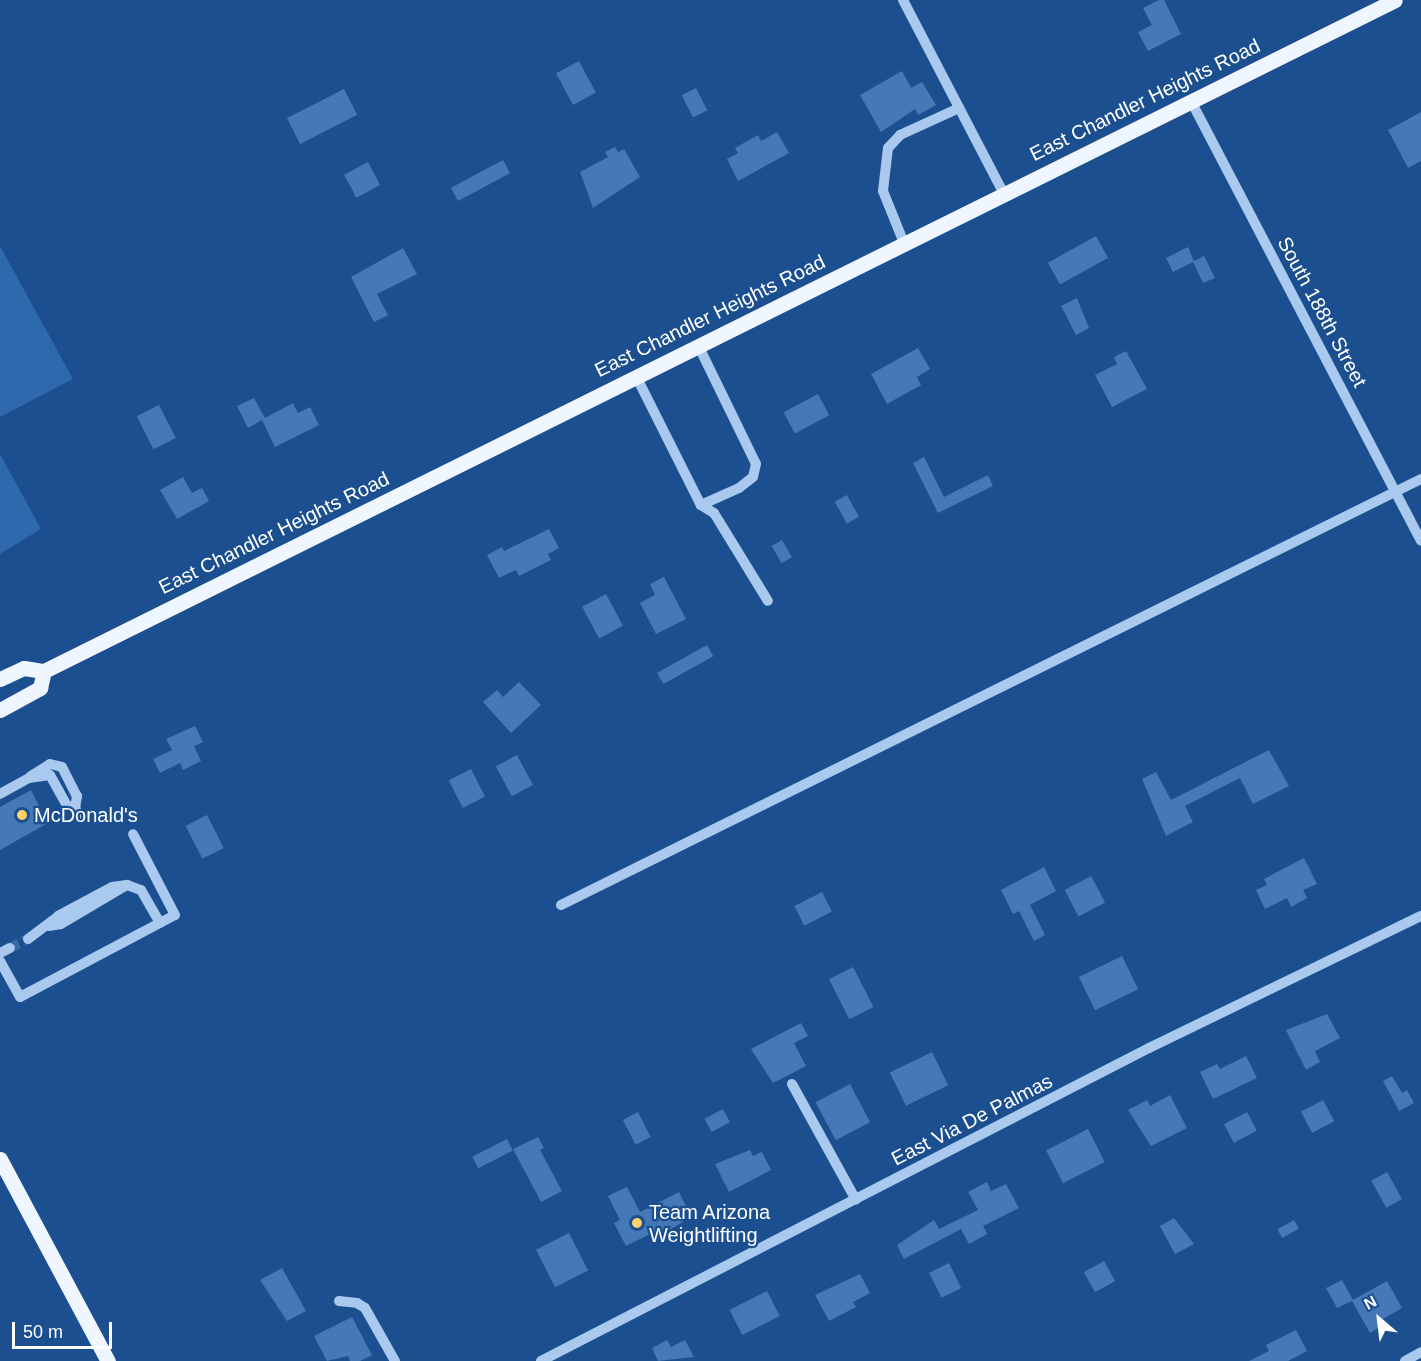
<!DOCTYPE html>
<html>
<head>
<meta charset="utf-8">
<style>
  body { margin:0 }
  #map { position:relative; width:1421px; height:1361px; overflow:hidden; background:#1b4f8f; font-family:Arial,sans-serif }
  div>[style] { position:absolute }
  .green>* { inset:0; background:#2e69ad }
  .building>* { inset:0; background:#4478b7; transform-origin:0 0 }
  .minor-tunnel>* { height:10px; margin-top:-5px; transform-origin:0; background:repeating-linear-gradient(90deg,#3d69a0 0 10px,transparent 0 15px) }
  .minor>* { height:10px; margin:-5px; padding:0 5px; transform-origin:5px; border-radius:5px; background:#a9c9ee }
  .major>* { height:15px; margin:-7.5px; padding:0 7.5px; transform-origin:7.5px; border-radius:7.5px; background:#f0f6ff }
  .dots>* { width:16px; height:16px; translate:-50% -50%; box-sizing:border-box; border:3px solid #1b4f8f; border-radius:50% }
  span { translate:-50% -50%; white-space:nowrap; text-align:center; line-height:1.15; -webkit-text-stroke:4.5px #1b4f8f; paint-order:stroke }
  .street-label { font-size:20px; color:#fff }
  .poi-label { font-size:20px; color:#fff }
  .left { translate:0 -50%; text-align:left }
  .north { position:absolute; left:1349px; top:1289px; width:60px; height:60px; -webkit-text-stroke:4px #1b4f8f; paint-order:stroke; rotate:332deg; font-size:16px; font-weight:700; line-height:24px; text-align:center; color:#fff }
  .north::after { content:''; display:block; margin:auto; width:21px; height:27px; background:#fff; clip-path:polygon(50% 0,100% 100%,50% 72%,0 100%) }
  .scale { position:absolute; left:12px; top:1322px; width:100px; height:27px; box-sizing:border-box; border:3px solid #fff; border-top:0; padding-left:8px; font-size:18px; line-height:21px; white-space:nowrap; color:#fff; -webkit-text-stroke:4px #1b4f8f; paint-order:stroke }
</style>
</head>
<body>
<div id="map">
  <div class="green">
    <i style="clip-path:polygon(0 246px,73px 379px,0 417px)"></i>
    <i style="clip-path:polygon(0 454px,41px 529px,0 554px)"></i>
  </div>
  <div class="building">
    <i style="clip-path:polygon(1159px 0,1164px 0,1181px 34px,1148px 51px,1138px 32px,1152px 25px,1143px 8px)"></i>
    <i style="left:579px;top:61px;width:36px;height:26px;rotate:62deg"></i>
    <i style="clip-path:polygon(902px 71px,911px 88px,922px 82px,936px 105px,918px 115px,915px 109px,881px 132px,860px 95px)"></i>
    <i style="left:696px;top:88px;width:25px;height:16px;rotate:63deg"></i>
    <i style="left:344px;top:89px;width:29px;height:64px;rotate:63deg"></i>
    <i style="clip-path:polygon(1421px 112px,1421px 161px,1408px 168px,1388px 130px)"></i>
    <i style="clip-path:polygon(777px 132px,789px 153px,738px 181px,727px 159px,738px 153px,735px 148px,758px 135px,761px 141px)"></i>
    <i style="clip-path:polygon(615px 147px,618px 152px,624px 149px,640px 177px,593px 208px,580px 172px,608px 157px,605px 152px)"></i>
    <i style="left:503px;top:160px;width:15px;height:59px;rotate:62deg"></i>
    <i style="left:368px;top:162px;width:26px;height:27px;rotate:62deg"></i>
    <i style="left:1096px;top:236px;width:25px;height:55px;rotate:61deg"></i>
    <i style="clip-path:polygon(1188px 247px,1194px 261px,1204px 256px,1215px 278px,1203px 283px,1193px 262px,1173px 272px,1166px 258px)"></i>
    <i style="clip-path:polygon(403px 248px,417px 274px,377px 294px,388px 315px,374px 322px,351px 277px)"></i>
    <i style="clip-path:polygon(1077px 298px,1089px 328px,1076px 335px,1061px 306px)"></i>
    <i style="clip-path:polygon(918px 348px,930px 369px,917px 377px,921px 385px,887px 404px,871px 374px)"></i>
    <i style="clip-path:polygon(1126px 351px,1147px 389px,1112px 407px,1095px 375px,1117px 364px,1114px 357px)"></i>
    <i style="left:818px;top:394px;width:24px;height:39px;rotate:62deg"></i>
    <i style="clip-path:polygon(254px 398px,265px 418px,293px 403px,298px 413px,310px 407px,319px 425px,275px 447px,262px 420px,248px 428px,237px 406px)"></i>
    <i style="left:159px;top:405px;width:37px;height:25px;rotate:63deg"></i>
    <i style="clip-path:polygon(924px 457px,944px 497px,988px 475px,993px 486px,938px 513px,913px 463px)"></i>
    <i style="clip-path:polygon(183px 477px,192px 493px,202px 488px,209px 501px,177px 519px,160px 490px)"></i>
    <i style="left:847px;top:495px;width:25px;height:14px;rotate:61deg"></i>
    <i style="clip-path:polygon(549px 529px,559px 548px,548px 554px,551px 560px,519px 576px,516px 570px,499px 578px,487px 555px,502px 547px,504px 551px)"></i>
    <i style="left:782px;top:540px;width:20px;height:12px;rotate:60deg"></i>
    <i style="clip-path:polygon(664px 577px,686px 619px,656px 634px,640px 603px,655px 595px,650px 584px)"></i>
    <i style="left:606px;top:594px;width:36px;height:27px;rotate:62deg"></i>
    <i style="left:707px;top:645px;width:13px;height:57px;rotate:61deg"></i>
    <i style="clip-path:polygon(519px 682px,541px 705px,511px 733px,483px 702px,497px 690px,503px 697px)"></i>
    <i style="clip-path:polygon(195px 726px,203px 742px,194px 746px,201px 761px,183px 770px,180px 763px,160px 773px,153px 759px,172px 750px,166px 739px)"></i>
    <i style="clip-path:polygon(1269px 750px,1289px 786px,1253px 804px,1240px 778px,1185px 806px,1193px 822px,1166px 836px,1142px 779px,1156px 772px,1171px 800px)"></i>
    <i style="left:517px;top:755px;width:34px;height:24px;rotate:62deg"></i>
    <i style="left:471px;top:769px;width:31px;height:25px;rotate:63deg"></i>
    <i style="clip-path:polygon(31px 790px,48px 823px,0 850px,0 807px)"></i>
    <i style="left:207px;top:815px;width:37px;height:24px;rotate:63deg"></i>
    <i style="clip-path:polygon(1304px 858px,1317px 884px,1303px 890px,1307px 898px,1291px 907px,1287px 898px,1265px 909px,1256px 890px,1267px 885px,1264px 879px)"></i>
    <i style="clip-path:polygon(1044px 867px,1056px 891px,1030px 905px,1045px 935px,1034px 941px,1019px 911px,1013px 914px,1001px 890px)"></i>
    <i style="left:1091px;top:876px;width:30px;height:30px;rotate:62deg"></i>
    <i style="left:822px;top:892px;width:22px;height:31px;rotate:63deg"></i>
    <i style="left:1122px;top:956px;width:37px;height:48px;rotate:64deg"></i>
    <i style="left:853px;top:967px;width:45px;height:27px;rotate:63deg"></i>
    <i style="clip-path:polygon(1327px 1014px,1340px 1038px,1315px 1051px,1320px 1062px,1306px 1070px,1286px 1030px)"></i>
    <i style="clip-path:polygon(801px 1023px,808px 1036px,794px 1043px,806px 1066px,773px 1083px,751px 1049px)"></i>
    <i style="left:932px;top:1052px;width:37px;height:47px;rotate:64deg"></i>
    <i style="clip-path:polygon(1246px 1056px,1257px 1078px,1213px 1099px,1200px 1072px,1217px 1064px,1220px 1069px)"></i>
    <i style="clip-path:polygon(1392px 1076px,1402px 1093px,1407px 1090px,1414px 1103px,1399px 1111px,1383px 1081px)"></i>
    <i style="left:850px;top:1084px;width:43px;height:39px;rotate:62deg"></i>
    <i style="clip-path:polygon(1170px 1095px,1187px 1128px,1151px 1146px,1128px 1110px,1147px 1100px,1150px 1106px)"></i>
    <i style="left:1323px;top:1100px;width:24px;height:25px;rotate:62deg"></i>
    <i style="left:723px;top:1109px;width:15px;height:21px;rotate:62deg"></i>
    <i style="left:638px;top:1112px;width:28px;height:17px;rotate:63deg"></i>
    <i style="left:1247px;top:1112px;width:21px;height:26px;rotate:62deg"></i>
    <i style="left:1088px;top:1129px;width:37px;height:47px;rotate:63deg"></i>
    <i style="clip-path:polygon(538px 1137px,544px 1148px,540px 1150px,562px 1191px,541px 1202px,513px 1149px)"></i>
    <i style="left:507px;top:1139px;width:13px;height:39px;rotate:63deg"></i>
    <i style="clip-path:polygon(750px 1150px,753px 1156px,762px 1152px,771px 1170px,729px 1192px,715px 1164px)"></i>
    <i style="left:1387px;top:1172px;width:31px;height:18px;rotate:61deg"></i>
    <i style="clip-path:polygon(987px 1182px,991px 1191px,1006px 1184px,1019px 1208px,983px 1226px,987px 1234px,969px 1244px,961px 1229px,904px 1259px,897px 1245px,934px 1220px,939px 1229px,978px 1210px,968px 1192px)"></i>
    <i style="clip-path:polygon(627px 1187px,640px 1212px,679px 1192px,687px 1208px,682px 1211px,686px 1220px,653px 1240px,650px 1234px,626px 1246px,614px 1223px,620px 1220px,608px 1196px)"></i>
    <i style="clip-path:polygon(1174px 1218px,1194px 1244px,1175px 1254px,1160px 1226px)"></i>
    <i style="left:1294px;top:1220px;width:10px;height:19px;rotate:61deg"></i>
    <i style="left:569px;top:1233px;width:42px;height:37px;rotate:63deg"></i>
    <i style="left:1104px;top:1261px;width:23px;height:23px;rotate:61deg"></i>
    <i style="left:949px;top:1263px;width:28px;height:22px;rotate:64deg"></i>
    <i style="clip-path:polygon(282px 1268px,306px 1311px,287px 1321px,260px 1280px)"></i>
    <i style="clip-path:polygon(860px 1274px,870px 1293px,853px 1302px,856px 1307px,829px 1321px,815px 1295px)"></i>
    <i style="clip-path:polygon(1342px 1280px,1353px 1300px,1387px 1281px,1402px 1308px,1381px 1320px,1384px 1325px,1370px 1333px,1352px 1301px,1337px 1308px,1326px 1288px)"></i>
    <i style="left:767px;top:1291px;width:28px;height:42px;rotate:63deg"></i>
    <i style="clip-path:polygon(352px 1317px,372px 1355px,360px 1361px,350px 1361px,348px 1356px,327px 1361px,314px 1336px)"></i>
    <i style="clip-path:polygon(1296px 1330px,1307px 1351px,1288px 1361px,1249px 1361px,1269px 1351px,1266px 1345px)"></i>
    <i style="clip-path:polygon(667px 1340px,671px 1347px,685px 1340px,694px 1357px,658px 1361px,652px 1348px)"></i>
  </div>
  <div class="minor-tunnel">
    <i style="left:10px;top:948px;width:20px;rotate:-27deg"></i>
  </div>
  <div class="minor">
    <i style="left:903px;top:0;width:219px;rotate:62.5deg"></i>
    <i style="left:1191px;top:101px;width:496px;rotate:62.4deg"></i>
    <i style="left:904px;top:243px;width:56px;rotate:-112deg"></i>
    <i style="left:883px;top:191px;width:43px;rotate:-83.4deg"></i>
    <i style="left:888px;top:148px;width:18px;rotate:-47deg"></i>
    <i style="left:900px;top:135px;width:65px;rotate:-24.6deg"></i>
    <i style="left:698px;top:345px;width:132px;rotate:64deg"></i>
    <i style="left:756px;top:464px;width:13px;rotate:103deg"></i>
    <i style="left:753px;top:477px;width:18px;rotate:142deg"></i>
    <i style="left:739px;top:488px;width:42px;rotate:155.9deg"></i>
    <i style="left:636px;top:376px;width:144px;rotate:63.3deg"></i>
    <i style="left:701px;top:505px;width:15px;rotate:32deg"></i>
    <i style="left:714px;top:513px;width:103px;rotate:58.5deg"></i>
    <i style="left:31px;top:776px;width:22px;rotate:-32deg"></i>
    <i style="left:50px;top:764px;width:12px;rotate:14deg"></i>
    <i style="left:62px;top:767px;width:33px;rotate:63deg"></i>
    <i style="left:77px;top:796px;width:12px;rotate:99deg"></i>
    <i style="left:75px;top:808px;width:12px;rotate:59deg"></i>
    <i style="left:0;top:794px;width:33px;rotate:-29deg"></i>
    <i style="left:29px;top:778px;width:21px;rotate:-8deg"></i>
    <i style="left:50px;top:775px;width:35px;rotate:61deg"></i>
    <i style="left:67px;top:806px;width:8px;rotate:14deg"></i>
    <i style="left:561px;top:905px;width:960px;rotate:-26.35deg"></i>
    <i style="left:49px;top:926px;width:12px;rotate:-9deg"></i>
    <i style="left:61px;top:924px;width:77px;rotate:-30.6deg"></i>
    <i style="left:28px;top:939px;width:38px;rotate:-37deg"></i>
    <i style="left:58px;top:916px;width:61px;rotate:-28.2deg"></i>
    <i style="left:112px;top:887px;width:15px;rotate:-8deg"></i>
    <i style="left:127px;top:885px;width:15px;rotate:20deg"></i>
    <i style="left:141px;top:890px;width:38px;rotate:60deg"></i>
    <i style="left:0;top:953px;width:11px;rotate:-27deg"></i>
    <i style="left:0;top:961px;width:41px;rotate:60.9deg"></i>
    <i style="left:20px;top:997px;width:175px;rotate:-27.9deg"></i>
    <i style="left:175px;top:915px;width:91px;rotate:-117.4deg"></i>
    <i style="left:792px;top:1084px;width:132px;rotate:61.1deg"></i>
    <i style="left:339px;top:1301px;width:18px;rotate:6deg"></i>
    <i style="left:357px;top:1303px;width:9px;rotate:32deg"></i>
    <i style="left:365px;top:1308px;width:61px;rotate:60.5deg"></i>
    <i style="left:541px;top:1361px;width:684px;rotate:-27.24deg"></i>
    <i style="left:1149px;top:1048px;width:302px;rotate:-25.9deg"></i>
    <i style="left:1405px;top:1361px;width:18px;rotate:-29deg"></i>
  </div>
  <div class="major">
    <i style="left:0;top:679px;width:26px;rotate:-25deg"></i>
    <i style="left:24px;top:668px;width:20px;rotate:9deg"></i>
    <i style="left:44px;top:671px;width:1508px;rotate:-26.41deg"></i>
    <i style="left:0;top:710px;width:46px;rotate:-28.8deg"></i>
    <i style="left:40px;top:688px;width:17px;rotate:-77deg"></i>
    <i style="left:0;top:1159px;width:229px;rotate:61.9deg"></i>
  </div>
  <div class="dots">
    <i style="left:22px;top:815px;background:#ffd166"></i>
    <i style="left:637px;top:1223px;background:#ffd166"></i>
  </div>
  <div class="street-label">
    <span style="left:1145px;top:100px;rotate:-26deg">East Chandler Heights Road</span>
    <span style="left:1322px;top:312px;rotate:62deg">South 188th Street</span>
    <span style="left:710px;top:316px;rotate:-26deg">East Chandler Heights Road</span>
    <span style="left:274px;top:533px;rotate:-26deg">East Chandler Heights Road</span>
    <span style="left:972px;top:1120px;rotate:-27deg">East Via De Palmas</span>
  </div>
  <div class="poi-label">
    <span class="left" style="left:34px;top:815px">McDonald's</span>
    <span class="left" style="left:649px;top:1224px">Team Arizona<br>Weightlifting</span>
  </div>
  <div class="north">N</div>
  <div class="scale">50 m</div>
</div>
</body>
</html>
